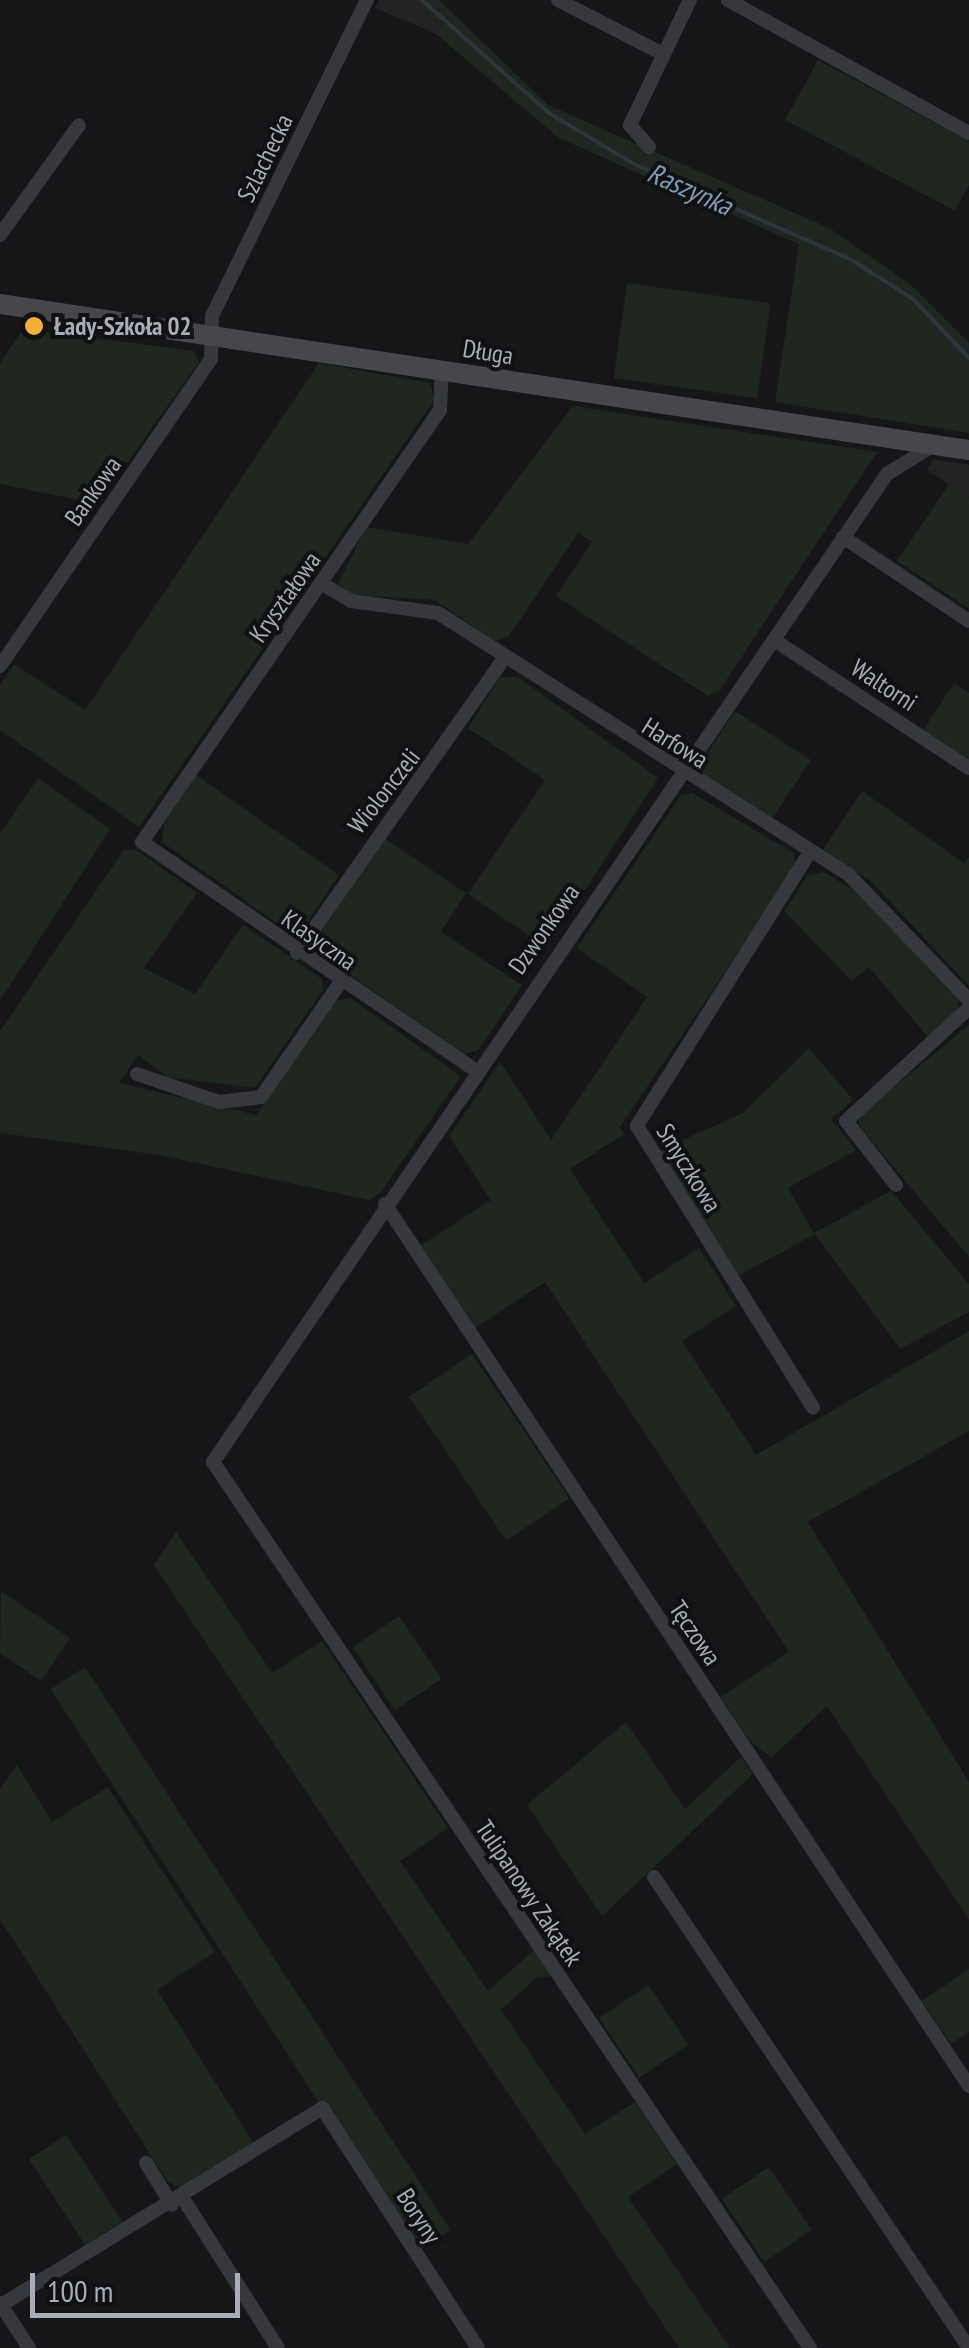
<!DOCTYPE html>
<html>
<head>
<meta charset="utf-8">
<style>
  body { margin:0 }
  #map { position:relative; width:969px; height:2348px; overflow:hidden; background:#161618; font-family:"PT Sans Narrow",sans-serif }
  div>[style] { position:absolute }
  .built>* { inset:0; background:#222225 }
  .green>* { inset:0; background:#1e261f; transform-origin:0 0 }
  .stream>* { height:4px; margin:-2px; padding:0 2px; transform-origin:2px; border-radius:2px; background:#2c353c }
  .street>* { height:14px; margin:-7px; padding:0 7px; transform-origin:7px; border-radius:7px; background:#37383d }
  .secondary>* { height:20px; margin:-10px; padding:0 10px; transform-origin:10px; border-radius:10px; background:#45474d }
  .dots>* { width:28px; height:28px; translate:-50% -50%; box-sizing:border-box; border:5px solid #111113; border-radius:50% }
  span { translate:-50% -50%; white-space:nowrap; text-align:center; line-height:1.15; -webkit-text-stroke:8px #111113; paint-order:stroke }
  .street-label { font-size:25px; color:#a8adb8 }
  .poi-label { font-size:25px; color:#a8adb8; font-weight:700 }
  .left { translate:0 -50%; text-align:left }
  .water-label { font-size:28px; color:#7f9bb3; font-style:italic }
  .scale { position:absolute; left:30px; top:2273px; width:210px; height:45px; box-sizing:border-box; border:5px solid #a8adb8; border-top:0; padding-left:12px; font-size:30px; line-height:35px; white-space:nowrap; color:#a8adb8; -webkit-text-stroke:8px #111113; paint-order:stroke }
</style>
</head>
<body>
<div id="map">
  <div class="built">
    <i style="clip-path:polygon(379px 0,412px 0,442px 27px,436px 34px,375px 8px)"></i>
    <i style="clip-path:polygon(933px 459px,969px 465px,969px 497px,927px 470px)"></i>
  </div>
  <div class="green">
    <i style="clip-path:polygon(412px 0,439px 0,548px 105px,829px 228px,910px 284px,969px 343px,969px 433px,775px 402px,799px 244px,559px 138px,436px 34px,442px 27px)"></i>
    <i style="clip-path:polygon(818px 60px,969px 141px,969px 185px,955px 211px,785px 120px)"></i>
    <i style="left:627px;top:283px;width:145px;height:96px;rotate:8deg"></i>
    <i style="clip-path:polygon(23px 329px,194px 351px,199px 362px,98px 504px,0 484px,0 363px)"></i>
    <i style="clip-path:polygon(319px 363px,430px 383px,435px 399px,139px 827px,0 730px,0 685px,14px 664px,85px 710px)"></i>
    <i style="clip-path:polygon(573px 406px,877px 452px,719px 691px,708px 696px,556px 596px,592px 542px,578px 533px,508px 637px,494px 641px,435px 600px,353px 595px,338px 584px,366px 527px,468px 544px)"></i>
    <i style="clip-path:polygon(949px 484px,969px 497px,969px 609px,897px 561px)"></i>
    <i style="clip-path:polygon(500px 677px,518px 677px,658px 778px,547px 948px,468px 894px,545px 780px,468px 728px)"></i>
    <i style="clip-path:polygon(954px 683px,969px 693px,969px 763px,922px 732px)"></i>
    <i style="clip-path:polygon(735px 711px,811px 760px,771px 820px,702px 779px,700px 764px)"></i>
    <i style="clip-path:polygon(196px 775px,339px 875px,302px 930px,291px 933px,162px 842px,165px 821px)"></i>
    <i style="clip-path:polygon(38px 778px,110px 829px,0 1001px,0 834px)"></i>
    <i style="clip-path:polygon(862px 791px,964px 863px,969px 857px,969px 986px,871px 881px,822px 851px)"></i>
    <i style="clip-path:polygon(692px 793px,794px 853px,795px 868px,620px 1127px,624px 1134px,570px 1169px,644px 1283px,699px 1248px,736px 1306px,682px 1341px,756px 1455px,969px 1331px,969px 1431px,808px 1522px,969px 1782px,969px 1920px,827px 1706px,771px 1758px,748px 1739px,721px 1697px,789px 1652px,545px 1282px,475px 1328px,420px 1246px,491px 1200px,449px 1136px,500px 1062px,551px 1140px,647px 997px,577px 948px,681px 795px)"></i>
    <i style="clip-path:polygon(384px 838px,466px 893px,441px 932px,522px 985px,478px 1051px,463px 1054px,318px 952px,316px 940px)"></i>
    <i style="clip-path:polygon(135px 849px,197px 893px,144px 968px,195px 994px,243px 925px,322px 979px,323px 990px,255px 1088px,167px 1077px,138px 1055px,119px 1083px,256px 1115px,336px 1001px,350px 998px,461px 1076px,381px 1192px,369px 1200px,159px 1155px,0 1133px,0 1031px,123px 851px)"></i>
    <i style="clip-path:polygon(824px 872px,875px 904px,959px 997px,957px 1011px,928px 1037px,869px 967px,852px 981px,784px 911px,808px 875px)"></i>
    <i style="clip-path:polygon(969px 1025px,969px 1257px,859px 1126px,859px 1116px)"></i>
    <i style="clip-path:polygon(809px 1048px,853px 1100px,831px 1119px,856px 1150px,788px 1188px,814px 1233px,891px 1191px,969px 1284px,969px 1312px,900px 1349px,815px 1234px,736px 1277px,656px 1152px,743px 1113px)"></i>
    <i style="left:472px;top:1354px;width:174px;height:76px;rotate:56deg"></i>
    <i style="clip-path:polygon(176px 1532px,272px 1673px,322px 1641px,448px 1828px,400px 1861px,488px 1991px,535px 1949px,553px 1976px,537px 1977px,501px 2010px,585px 2134px,635px 2102px,677px 2164px,628px 2197px,730px 2348px,679px 2348px,154px 1565px)"></i>
    <i style="clip-path:polygon(1px 1591px,70px 1638px,41px 1681px,0 1653px)"></i>
    <i style="left:399px;top:1616px;width:76px;height:56px;rotate:56deg"></i>
    <i style="left:85px;top:1667px;width:671px;height:41px;rotate:57deg"></i>
    <i style="clip-path:polygon(626px 1722px,685px 1809px,741px 1757px,753px 1774px,602px 1916px,527px 1805px)"></i>
    <i style="clip-path:polygon(17px 1765px,52px 1822px,108px 1787px,215px 1952px,157px 1990px,253px 2142px,186px 2192px,167px 2181px,0 1919px,0 1789px)"></i>
    <i style="clip-path:polygon(969px 1969px,969px 2032px,951px 2044px,922px 2001px)"></i>
    <i style="left:648px;top:1985px;width:72px;height:59px;rotate:56deg"></i>
    <i style="left:66px;top:2135px;width:103px;height:44px;rotate:57deg"></i>
    <i style="left:769px;top:2167px;width:76px;height:57px;rotate:56deg"></i>
  </div>
  <div class="stream">
    <i style="left:422px;top:0;width:170px;rotate:41.7deg"></i>
    <i style="left:549px;top:113px;width:101px;rotate:30.9deg"></i>
    <i style="left:636px;top:165px;width:234px;rotate:23.7deg"></i>
    <i style="left:850px;top:259px;width:75px;rotate:32.4deg"></i>
    <i style="left:913px;top:299px;width:81px;rotate:46.5deg"></i>
  </div>
  <div class="street">
    <i style="left:558px;top:0;width:118px;rotate:27.2deg"></i>
    <i style="left:728px;top:0;width:275px;rotate:28.9deg"></i>
    <i style="left:649px;top:147px;width:29px;rotate:-131deg"></i>
    <i style="left:630px;top:125px;width:139px;rotate:-64.4deg"></i>
    <i style="left:0;top:235px;width:135px;rotate:-54.3deg"></i>
    <i style="left:442px;top:370px;width:40px;rotate:92.9deg"></i>
    <i style="left:440px;top:410px;width:525px;rotate:124.6deg"></i>
    <i style="left:142px;top:842px;width:404px;rotate:34.4deg"></i>
    <i style="left:843px;top:537px;width:151px;rotate:33.7deg"></i>
    <i style="left:322px;top:584px;width:34px;rotate:30deg"></i>
    <i style="left:351px;top:601px;width:88px;rotate:7.9deg"></i>
    <i style="left:438px;top:613px;width:487px;rotate:32.5deg"></i>
    <i style="left:849px;top:875px;width:173px;rotate:46.2deg"></i>
    <i style="left:774px;top:640px;width:233px;rotate:33.3deg"></i>
    <i style="left:0;top:666px;width:373px;rotate:-55.5deg"></i>
    <i style="left:211px;top:359px;width:43px;rotate:-88.7deg"></i>
    <i style="left:212px;top:316px;width:352px;rotate:-63.9deg"></i>
    <i style="left:810px;top:852px;width:324px;rotate:122.3deg"></i>
    <i style="left:637px;top:1126px;width:332px;rotate:58deg"></i>
    <i style="left:297px;top:953px;width:362px;rotate:-54.9deg"></i>
    <i style="left:137px;top:1074px;width:87px;rotate:18.9deg"></i>
    <i style="left:219px;top:1102px;width:42px;rotate:-6.8deg"></i>
    <i style="left:261px;top:1097px;width:139px;rotate:-55.3deg"></i>
    <i style="left:896px;top:1185px;width:81px;rotate:-128deg"></i>
    <i style="left:846px;top:1121px;width:167px;rotate:-42.6deg"></i>
    <i style="left:385px;top:1204px;width:1058px;rotate:56.49deg"></i>
    <i style="left:654px;top:1877px;width:567px;rotate:56.23deg"></i>
    <i style="left:146px;top:2163px;width:49px;rotate:58.2deg"></i>
    <i style="left:184px;top:2200px;width:175px;rotate:57.6deg"></i>
    <i style="left:0;top:2303px;width:54px;rotate:57.2deg"></i>
    <i style="left:1px;top:2305px;width:377px;rotate:-31.5deg"></i>
    <i style="left:322px;top:2108px;width:286px;rotate:57deg"></i>
    <i style="left:810px;top:2348px;width:1068px;rotate:-123.97deg"></i>
    <i style="left:213px;top:1462px;width:1196px;rotate:-55.7deg"></i>
    <i style="left:887px;top:474px;width:53px;rotate:-31.9deg"></i>
  </div>
  <div class="secondary">
    <i style="left:0;top:304px;width:980px;rotate:8.57deg"></i>
  </div>
  <div class="dots">
    <i style="left:34px;top:326px;background:#f2b134"></i>
  </div>
  <div class="street-label">
    <span style="left:265px;top:158px;rotate:-64deg">Szlachecka</span>
    <span style="left:488px;top:352px;rotate:9deg">Długa</span>
    <span style="left:93px;top:491px;rotate:-55deg">Bankowa</span>
    <span style="left:285px;top:597px;rotate:-55deg">Kryształowa</span>
    <span style="left:884px;top:685px;rotate:33deg">Waltorni</span>
    <span style="left:675px;top:743px;rotate:32deg">Harfowa</span>
    <span style="left:384px;top:791px;rotate:-52deg">Wiolonczeli</span>
    <span style="left:544px;top:929px;rotate:-55deg">Dzwonkowa</span>
    <span style="left:319px;top:940px;rotate:35deg">Klasyczna</span>
    <span style="left:689px;top:1168px;rotate:58deg">Smyczkowa</span>
    <span style="left:695px;top:1633px;rotate:56deg">Tęczowa</span>
    <span style="left:529px;top:1893px;rotate:56deg">Tulipanowy Zakątek</span>
    <span style="left:419px;top:2216px;rotate:57deg">Boryny</span>
  </div>
  <div class="poi-label">
    <span class="left" style="left:54px;top:326px">Łady-Szkoła 02</span>
  </div>
  <div class="water-label">
    <span style="left:690px;top:189px;rotate:24deg">Raszynka</span>
  </div>
  <div class="scale">100 m</div>
</div>
</body>
</html>
